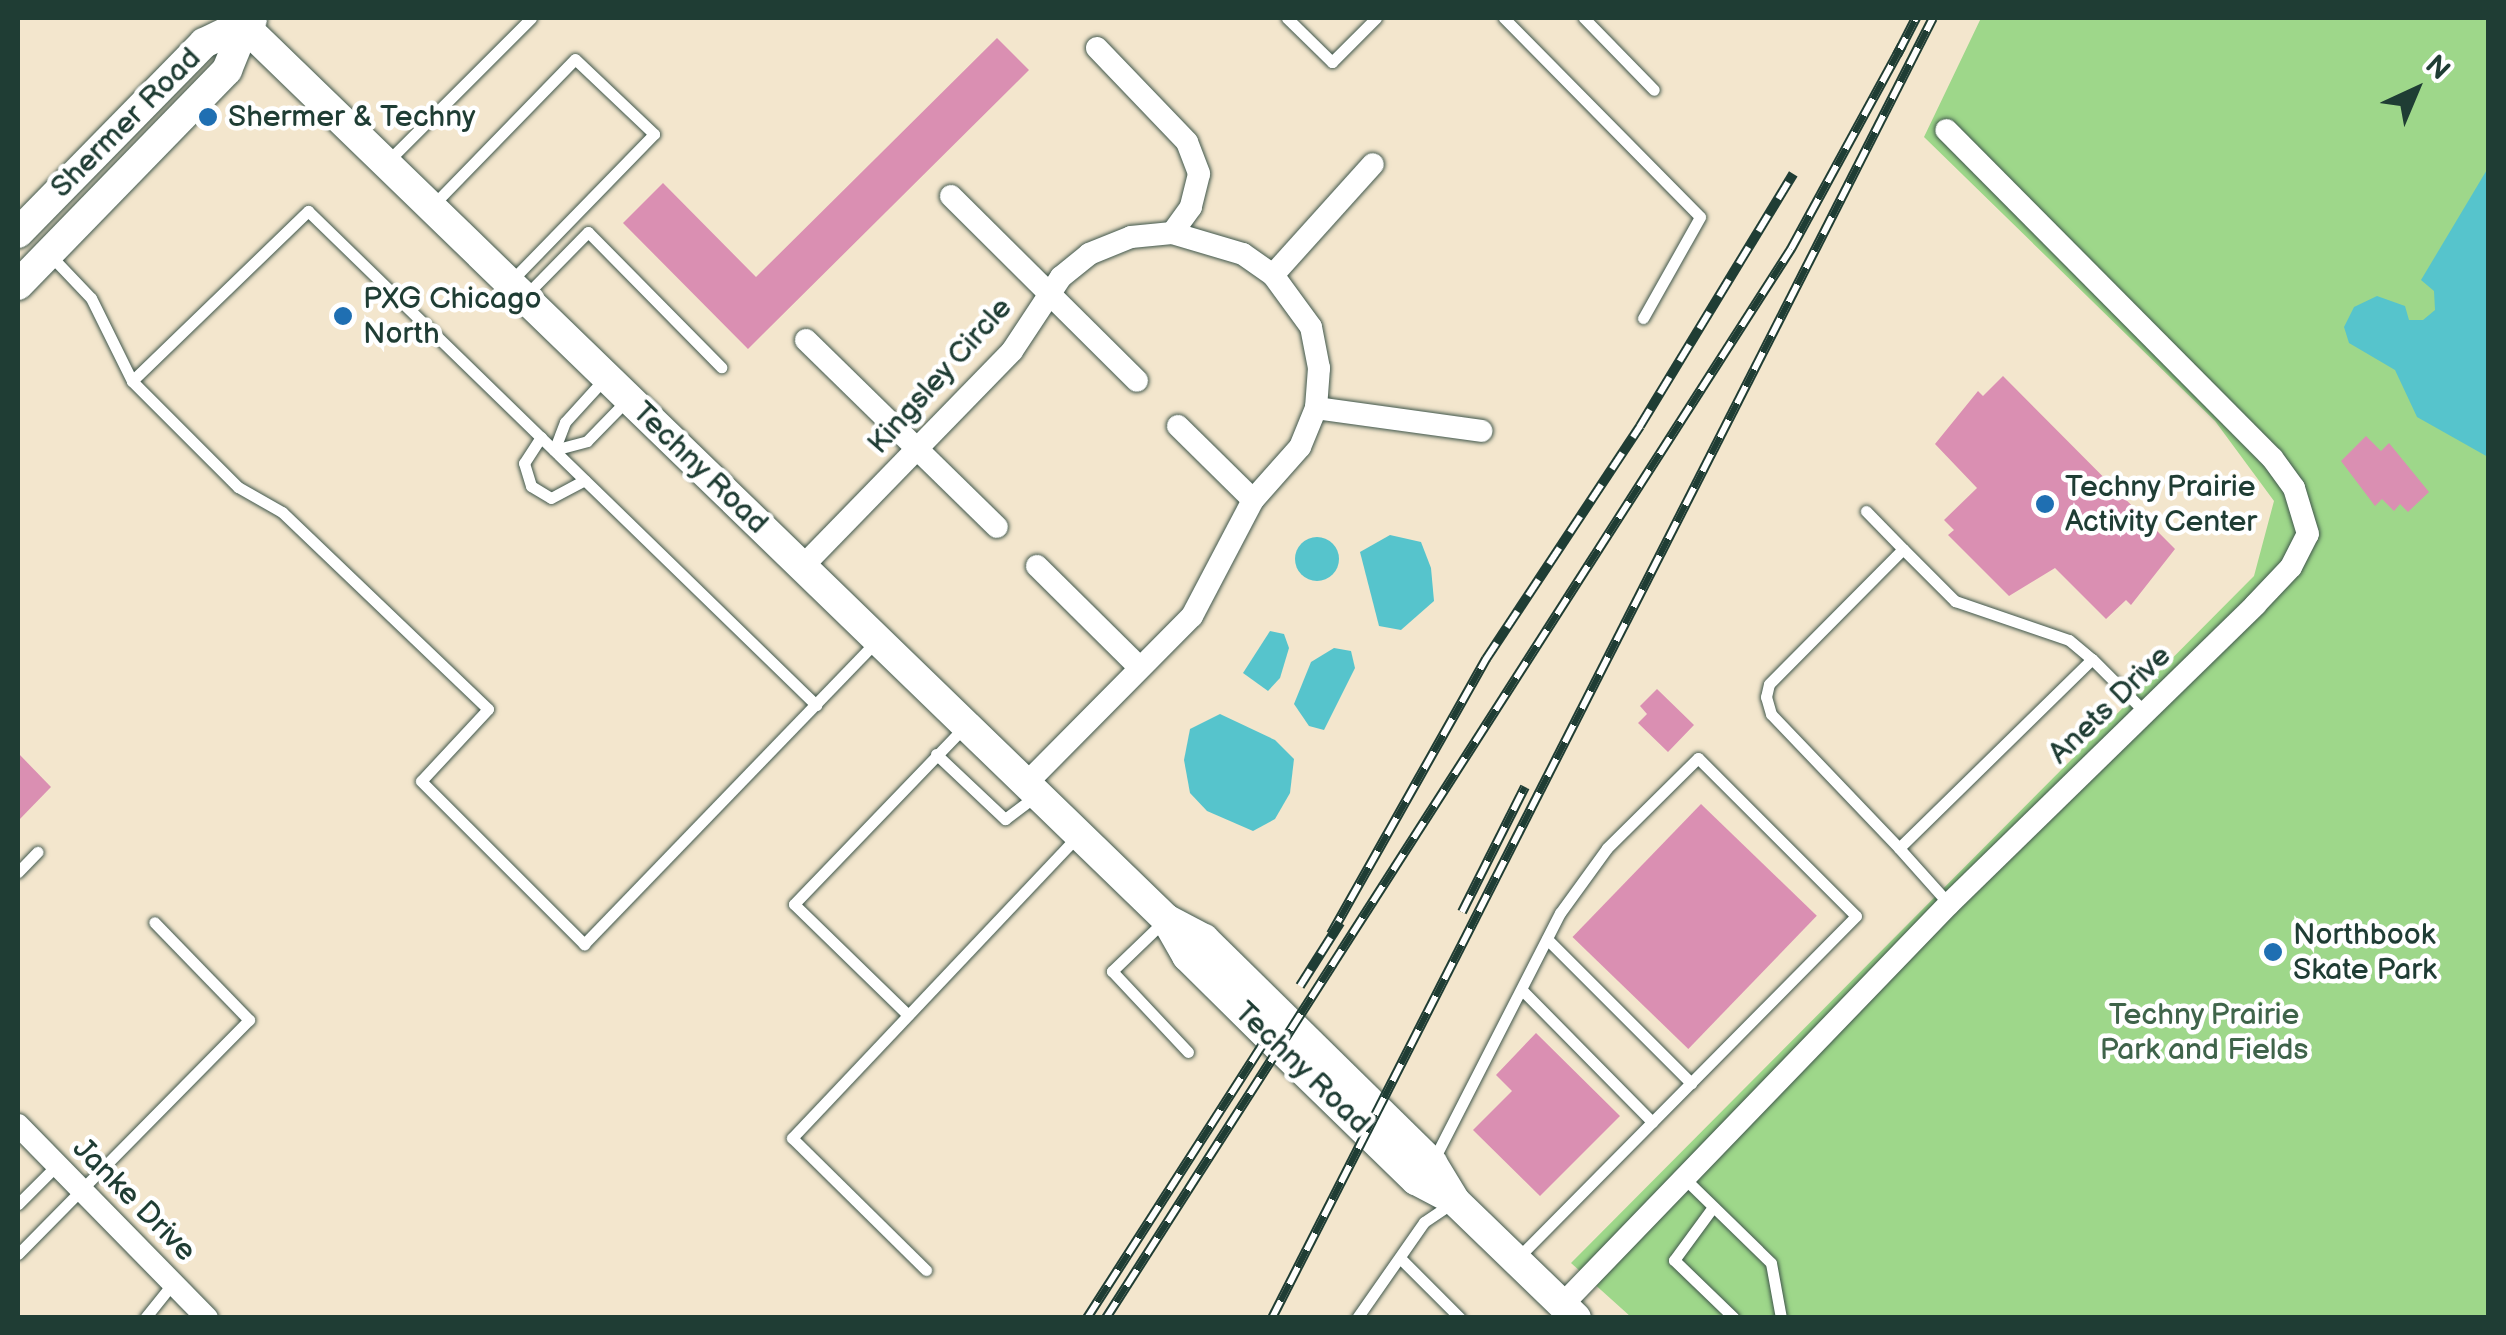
<!DOCTYPE html>
<html>
<head>
<meta charset="utf-8">
<style>
  body { margin:0 }
  #map { position:relative; width:2506px; height:1335px; overflow:hidden; background:#f3e6cd; font-family:"Balsamiq Sans",sans-serif }
  div>[style] { position:absolute }
  .green>* { inset:0; background:#9ed78a }
  .water>* { inset:0; background:#56c4cc }
  .round { border-radius:50% }
  .building>* { inset:0; background:#da8fb2; transform-origin:0 0 }
  .roads { filter:drop-shadow(0 0 2px #3f564b) drop-shadow(0 0 2px #3f564b) }
  .lane>* { height:11px; margin:-5.5px; padding:0 5.5px; transform-origin:5.5px; border-radius:5.5px; background:#fff }
  .street>* { height:22px; margin:-11px; padding:0 11px; transform-origin:11px; border-radius:11px; background:#fff }
  .secondary>* { height:30px; margin:-15px; padding:0 15px; transform-origin:15px; border-radius:15px; background:#fff }
  .rail>* { height:10px; margin-top:-5px; transform-origin:0; background:repeating-linear-gradient(90deg,#fff 0 19px,#1f3d34 0 38px); box-sizing:border-box; border-block:2px solid #1f3d34 }
  .dots>* { width:28px; height:28px; translate:-50% -50%; box-sizing:border-box; border:5px solid #fff; border-radius:50% }
  span { translate:-50% -50%; white-space:nowrap; text-align:center; line-height:1.15; -webkit-text-stroke:9px #fff; paint-order:stroke }
  .poi-label { font-size:30px; color:#1f3d34 }
  .left { translate:0 -50%; text-align:left }
  .street-label { font-size:30px; color:#1f3d34 }
  .park-label { font-size:30px; color:#3f644a }
  .frame { position:absolute; inset:0; border:20px solid #1f3d34; pointer-events:none }
  .north { position:absolute; left:2366px; top:40px; width:100px; height:100px; -webkit-text-stroke:8px #fff; paint-order:stroke; rotate:44deg; font-size:28px; font-weight:700; line-height:40px; text-align:center; color:#1f3d34 }
  .north::after { content:''; display:block; margin:auto; width:35px; height:45px; background:#1f3d34; clip-path:polygon(50% 0,100% 100%,50% 72%,0 100%) }
</style>
</head>
<body>
<div id="map">
  <div class="green">
    <i style="clip-path:polygon(1981px 18px,2488px 18px,2488px 1317px,1631px 1317px,1571px 1263px,2254px 576px,2274px 501px,2215px 421px,1924px 137px)"></i>
  </div>
  <div class="water">
    <i style="clip-path:polygon(2488px 168px,2488px 457px,2417px 417px,2395px 370px,2349px 343px,2344px 327px,2354px 307px,2377px 296px,2405px 306px,2409px 320px,2423px 320px,2435px 310px,2434px 291px,2421px 280px)"></i>
    <i style="clip-path:polygon(1390px 535px,1421px 542px,1431px 568px,1434px 601px,1401px 630px,1379px 626px,1360px 552px)"></i>
    <i class="round" style="left:1295px;top:537px;width:44px;height:44px"></i>
    <i style="clip-path:polygon(1270px 631px,1284px 634px,1289px 648px,1280px 678px,1268px 691px,1243px 673px)"></i>
    <i style="clip-path:polygon(1334px 648px,1351px 651px,1355px 668px,1324px 730px,1309px 726px,1294px 704px,1311px 662px)"></i>
    <i style="clip-path:polygon(1220px 714px,1275px 740px,1294px 759px,1290px 793px,1275px 819px,1253px 831px,1207px 811px,1190px 793px,1184px 760px,1190px 729px)"></i>
  </div>
  <div class="building">
    <i style="clip-path:polygon(997px 38px,1029px 70px,748px 349px,623px 223px,663px 183px,756px 277px)"></i>
    <i style="clip-path:polygon(2003px 376px,2175px 549px,2131px 605px,2126px 600px,2106px 619px,2055px 568px,2009px 596px,1948px 535px,1954px 530px,1944px 520px,1977px 488px,1935px 444px,1978px 391px,1983px 396px)"></i>
    <i style="clip-path:polygon(2366px 436px,2381px 451px,2389px 443px,2429px 492px,2408px 512px,2400px 504px,2394px 511px,2382px 499px,2375px 506px,2341px 461px)"></i>
    <i style="clip-path:polygon(1657px 689px,1694px 725px,1668px 752px,1638px 723px,1647px 714px,1640px 706px)"></i>
    <i style="clip-path:polygon(18px 753px,51px 787px,18px 821px)"></i>
    <i style="left:1701px;top:804px;width:161px;height:185px;rotate:44deg"></i>
    <i style="clip-path:polygon(1536px 1033px,1620px 1116px,1540px 1196px,1473px 1130px,1512px 1091px,1496px 1075px)"></i>
  </div>
  <div class="roads">
    <div class="lane">
      <i style="left:1287px;top:18px;width:63px;rotate:44.4deg"></i>
      <i style="left:1332px;top:62px;width:62px;rotate:-45deg"></i>
      <i style="left:1504px;top:18px;width:279px;rotate:45.4deg"></i>
      <i style="left:1700px;top:217px;width:116px;rotate:119.4deg"></i>
      <i style="left:1584px;top:18px;width:100px;rotate:45.8deg"></i>
      <i style="left:386px;top:163px;width:205px;rotate:-45deg"></i>
      <i style="left:434px;top:204px;width:202px;rotate:-45.8deg"></i>
      <i style="left:575px;top:59px;width:109px;rotate:43.5deg"></i>
      <i style="left:654px;top:134px;width:206px;rotate:134.2deg"></i>
      <i style="left:50px;top:255px;width:59px;rotate:46.4deg"></i>
      <i style="left:91px;top:298px;width:93px;rotate:63.7deg"></i>
      <i style="left:132px;top:381px;width:150px;rotate:45deg"></i>
      <i style="left:238px;top:487px;width:51px;rotate:29.6deg"></i>
      <i style="left:282px;top:512px;width:285px;rotate:43.7deg"></i>
      <i style="left:488px;top:709px;width:98px;rotate:132.9deg"></i>
      <i style="left:421px;top:781px;width:231px;rotate:45deg"></i>
      <i style="left:584px;top:944px;width:419px;rotate:-46deg"></i>
      <i style="left:527px;top:294px;width:87px;rotate:-45.5deg"></i>
      <i style="left:588px;top:232px;width:190px;rotate:45.4deg"></i>
      <i style="left:606px;top:377px;width:61px;rotate:132.3deg"></i>
      <i style="left:565px;top:422px;width:30px;rotate:111deg"></i>
      <i style="left:554px;top:450px;width:34px;rotate:-15deg"></i>
      <i style="left:587px;top:441px;width:56px;rotate:-45.7deg"></i>
      <i style="left:132px;top:381px;width:245px;rotate:-44deg"></i>
      <i style="left:308px;top:211px;width:709px;rotate:44.2deg"></i>
      <i style="left:541px;top:437px;width:31px;rotate:123deg"></i>
      <i style="left:524px;top:463px;width:24px;rotate:73deg"></i>
      <i style="left:531px;top:486px;width:23px;rotate:31deg"></i>
      <i style="left:551px;top:498px;width:38px;rotate:-28deg"></i>
      <i style="left:1866px;top:511px;width:53px;rotate:45.8deg"></i>
      <i style="left:936px;top:754px;width:95px;rotate:43.3deg"></i>
      <i style="left:1005px;top:819px;width:36px;rotate:-37deg"></i>
      <i style="left:1899px;top:848px;width:185px;rotate:-133.7deg"></i>
      <i style="left:1771px;top:714px;width:18px;rotate:-106deg"></i>
      <i style="left:1766px;top:697px;width:13px;rotate:-77deg"></i>
      <i style="left:1769px;top:684px;width:190px;rotate:-45.2deg"></i>
      <i style="left:1903px;top:549px;width:74px;rotate:45deg"></i>
      <i style="left:1955px;top:601px;width:120px;rotate:18.9deg"></i>
      <i style="left:2069px;top:640px;width:30px;rotate:40deg"></i>
      <i style="left:18px;top:872px;width:28px;rotate:-46deg"></i>
      <i style="left:1949px;top:904px;width:75px;rotate:-131.8deg"></i>
      <i style="left:1899px;top:848px;width:270px;rotate:-44.4deg"></i>
      <i style="left:2092px;top:659px;width:75px;rotate:45deg"></i>
      <i style="left:1163px;top:922px;width:71px;rotate:136.1deg"></i>
      <i style="left:1112px;top:971px;width:111px;rotate:46.8deg"></i>
      <i style="left:1547px;top:939px;width:204px;rotate:45deg"></i>
      <i style="left:1523px;top:991px;width:184px;rotate:45.4deg"></i>
      <i style="left:908px;top:1015px;width:159px;rotate:-135.8deg"></i>
      <i style="left:794px;top:904px;width:248px;rotate:-46.1deg"></i>
      <i style="left:1432px;top:1163px;width:281px;rotate:-62.9deg"></i>
      <i style="left:1560px;top:913px;width:80px;rotate:-54.1deg"></i>
      <i style="left:1607px;top:848px;width:128px;rotate:-44.7deg"></i>
      <i style="left:1698px;top:758px;width:223px;rotate:45deg"></i>
      <i style="left:1856px;top:916px;width:484px;rotate:134.7deg"></i>
      <i style="left:1682px;top:1176px;width:124px;rotate:44.3deg"></i>
      <i style="left:1771px;top:1263px;width:56px;rotate:79.7deg"></i>
      <i style="left:18px;top:1204px;width:55px;rotate:-45deg"></i>
      <i style="left:1713px;top:1207px;width:66px;rotate:126.3deg"></i>
      <i style="left:1674px;top:1260px;width:83px;rotate:44deg"></i>
      <i style="left:18px;top:1254px;width:329px;rotate:-45.4deg"></i>
      <i style="left:249px;top:1020px;width:136px;rotate:-134.1deg"></i>
      <i style="left:1400px;top:1258px;width:85px;rotate:45deg"></i>
      <i style="left:926px;top:1270px;width:188px;rotate:-135.4deg"></i>
      <i style="left:792px;top:1138px;width:413px;rotate:-46.6deg"></i>
      <i style="left:145px;top:1318px;width:45px;rotate:-51.3deg"></i>
      <i style="left:1357px;top:1318px;width:117px;rotate:-55.1deg"></i>
      <i style="left:1424px;top:1222px;width:34px;rotate:-34deg"></i>
    </div>
    <div class="street">
      <i style="left:1097px;top:48px;width:130px;rotate:46.2deg"></i>
      <i style="left:1187px;top:142px;width:34px;rotate:69deg"></i>
      <i style="left:1199px;top:174px;width:34px;rotate:104deg"></i>
      <i style="left:1191px;top:207px;width:32px;rotate:126deg"></i>
      <i style="left:951px;top:196px;width:262px;rotate:44.8deg"></i>
      <i style="left:1273px;top:275px;width:149px;rotate:-48deg"></i>
      <i style="left:806px;top:340px;width:267px;rotate:44.4deg"></i>
      <i style="left:1316px;top:408px;width:167px;rotate:7.9deg"></i>
      <i style="left:1178px;top:426px;width:105px;rotate:44.6deg"></i>
      <i style="left:1037px;top:566px;width:142px;rotate:44.7deg"></i>
      <i style="left:802px;top:567px;width:301px;rotate:-45.8deg"></i>
      <i style="left:1012px;top:351px;width:89px;rotate:-56.5deg"></i>
      <i style="left:1061px;top:277px;width:36px;rotate:-39deg"></i>
      <i style="left:1089px;top:254px;width:45px;rotate:-22deg"></i>
      <i style="left:1131px;top:237px;width:41px;rotate:-5.6deg"></i>
      <i style="left:1172px;top:233px;width:74px;rotate:16.5deg"></i>
      <i style="left:1243px;top:254px;width:37px;rotate:35deg"></i>
      <i style="left:1273px;top:275px;width:64px;rotate:53.8deg"></i>
      <i style="left:1311px;top:327px;width:42px;rotate:79deg"></i>
      <i style="left:1319px;top:368px;width:40px;rotate:94.3deg"></i>
      <i style="left:1316px;top:408px;width:42px;rotate:112.3deg"></i>
      <i style="left:1300px;top:447px;width:71px;rotate:131.6deg"></i>
      <i style="left:1253px;top:500px;width:131px;rotate:117.7deg"></i>
      <i style="left:1192px;top:616px;width:236px;rotate:134.7deg"></i>
      <i style="left:18px;top:1125px;width:270px;rotate:45.6deg"></i>
      <i style="left:1562px;top:1305px;width:557px;rotate:-46.02deg"></i>
      <i style="left:1949px;top:904px;width:428px;rotate:-44.3deg"></i>
      <i style="left:2255px;top:605px;width:52px;rotate:-46.5deg"></i>
      <i style="left:2291px;top:567px;width:37px;rotate:-63deg"></i>
      <i style="left:2308px;top:534px;width:48px;rotate:-106.9deg"></i>
      <i style="left:2294px;top:488px;width:37px;rotate:-126deg"></i>
      <i style="left:2272px;top:458px;width:462px;rotate:-134.8deg"></i>
    </div>
    <div class="secondary">
      <i style="left:236px;top:18px;width:1295px;rotate:44.09deg"></i>
      <i style="left:1166px;top:919px;width:43px;rotate:27.8deg"></i>
      <i style="left:1204px;top:939px;width:320px;rotate:44.5deg"></i>
      <i style="left:1432px;top:1163px;width:44px;rotate:58.8deg"></i>
      <i style="left:1455px;top:1201px;width:168px;rotate:44deg"></i>
      <i style="left:18px;top:233px;width:266px;rotate:-45.6deg"></i>
      <i style="left:204px;top:43px;width:53px;rotate:-25.6deg"></i>
      <i style="left:18px;top:285px;width:300px;rotate:-45.8deg"></i>
      <i style="left:227px;top:70px;width:48px;rotate:-67.8deg"></i>
      <i style="left:1166px;top:919px;width:43px;rotate:60.4deg"></i>
      <i style="left:1187px;top:956px;width:129px;rotate:44.7deg"></i>
      <i style="left:1279px;top:1047px;width:191px;rotate:44.2deg"></i>
      <i style="left:1416px;top:1180px;width:43px;rotate:27.8deg"></i>
    </div>
  </div>
  <div class="rail">
    <i style="left:1897px;top:55px;width:42px;rotate:-62.8deg"></i>
    <i style="left:1462px;top:912px;width:140px;rotate:-63.3deg"></i>
    <i style="left:1331px;top:934px;width:316px;rotate:-60.6deg"></i>
    <i style="left:1486px;top:659px;width:279px;rotate:-56.5deg"></i>
    <i style="left:1640px;top:426px;width:295px;rotate:-58.7deg"></i>
    <i style="left:1300px;top:986px;width:75px;rotate:-57.6deg"></i>
    <i style="left:1087px;top:1318px;width:324px;rotate:-57.3deg"></i>
    <i style="left:1106px;top:1318px;width:1270px;rotate:-57.35deg"></i>
    <i style="left:1791px;top:249px;width:232px;rotate:-61.4deg"></i>
    <i style="left:1272px;top:1318px;width:1458px;rotate:-63.05deg"></i>
  </div>
  <div class="dots">
    <i style="left:208px;top:117px;background:#1f6fb2"></i>
    <i style="left:343px;top:316px;background:#1f6fb2"></i>
    <i style="left:2045px;top:504px;background:#1f6fb2"></i>
    <i style="left:2273px;top:952px;background:#1f6fb2"></i>
  </div>
  <div class="poi-label">
    <span class="left" style="left:228px;top:117px">Shermer &amp; Techny</span>
    <span class="left" style="left:363px;top:316px">PXG Chicago<br>North</span>
    <span class="left" style="left:2065px;top:504px">Techny Prairie<br>Activity Center</span>
    <span class="left" style="left:2293px;top:952px">Northbook<br>Skate Park</span>
  </div>
  <div class="street-label">
    <span style="left:126px;top:123px;rotate:-45deg">Shermer Road</span>
    <span style="left:940px;top:376px;rotate:-48deg">Kingsley Circle</span>
    <span style="left:700px;top:468px;rotate:44deg">Techny Road</span>
    <span style="left:2110px;top:705px;rotate:-44deg">Anets Drive</span>
    <span style="left:1302px;top:1068px;rotate:44deg">Techny Road</span>
    <span style="left:134px;top:1200px;rotate:45deg">Janke Drive</span>
  </div>
  <div class="park-label">
    <span style="left:2204px;top:1032px">Techny Prairie<br>Park and Fields</span>
  </div>
  <div class="frame"></div>
  <div class="north">N</div>
</div>
</body>
</html>
